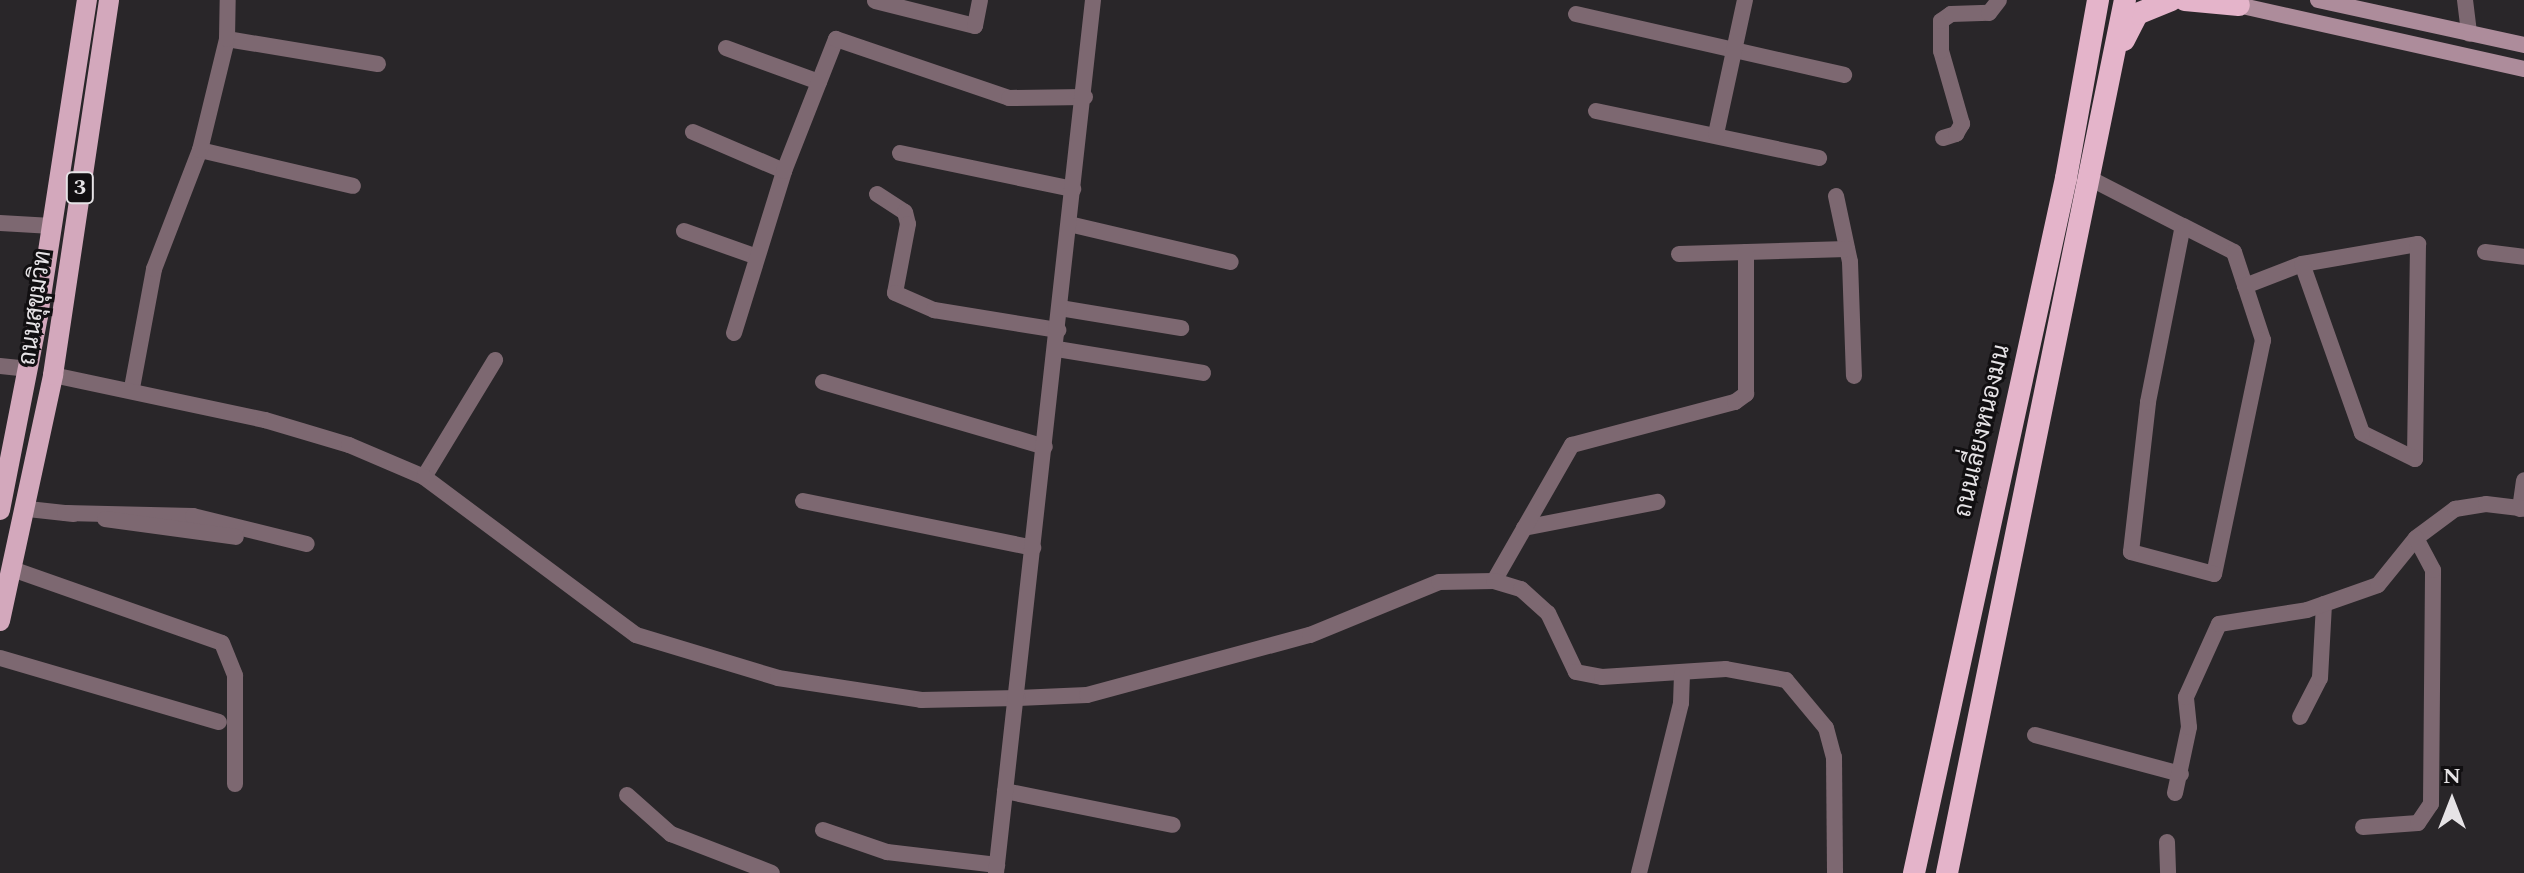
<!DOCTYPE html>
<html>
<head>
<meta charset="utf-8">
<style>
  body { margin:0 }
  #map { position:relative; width:2524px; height:873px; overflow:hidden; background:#292629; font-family:Spectral,Sarabun,serif }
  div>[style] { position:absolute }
  .minor>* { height:16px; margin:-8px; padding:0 8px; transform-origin:8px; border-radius:8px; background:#7d6871 }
  .tertiary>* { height:16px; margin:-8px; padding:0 8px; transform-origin:8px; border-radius:8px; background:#7d6871 }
  .secondary>* { height:16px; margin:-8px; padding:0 8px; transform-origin:8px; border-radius:8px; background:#ad8c9b }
  .primary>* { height:20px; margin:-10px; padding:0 10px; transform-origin:10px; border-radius:10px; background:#d3a8bc }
  .trunk>* { height:22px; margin:-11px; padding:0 11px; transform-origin:11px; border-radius:11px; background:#e4b4ca }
  span { translate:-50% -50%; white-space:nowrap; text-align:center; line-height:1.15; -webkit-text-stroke:6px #110f11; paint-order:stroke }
  .shield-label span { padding:2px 6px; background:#110f11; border:2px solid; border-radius:6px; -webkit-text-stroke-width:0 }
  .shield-label { font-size:22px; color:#e6e3e6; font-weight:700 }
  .street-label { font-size:24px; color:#e6e3e6 }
  .north { position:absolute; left:2412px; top:761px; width:80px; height:80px; -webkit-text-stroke:6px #110f11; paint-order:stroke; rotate:0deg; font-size:22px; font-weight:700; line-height:32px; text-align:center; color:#e6e3e6 }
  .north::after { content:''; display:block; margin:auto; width:28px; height:36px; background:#e6e3e6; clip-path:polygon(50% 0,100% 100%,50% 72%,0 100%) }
</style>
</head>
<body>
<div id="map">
  <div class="minor">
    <i style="left:2465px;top:0;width:34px;rotate:83deg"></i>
    <i style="left:875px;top:1px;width:103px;rotate:14deg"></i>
    <i style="left:975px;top:26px;width:26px;rotate:-79deg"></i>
    <i style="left:1576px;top:14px;width:275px;rotate:12.8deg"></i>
    <i style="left:227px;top:39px;width:153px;rotate:9.4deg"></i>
    <i style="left:726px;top:48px;width:99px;rotate:20.1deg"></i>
    <i style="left:1596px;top:111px;width:228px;rotate:11.9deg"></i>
    <i style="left:693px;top:132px;width:99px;rotate:23.2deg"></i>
    <i style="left:1716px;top:134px;width:137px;rotate:-77.8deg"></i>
    <i style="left:1943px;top:138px;width:14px;rotate:-17deg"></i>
    <i style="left:1956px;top:134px;width:12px;rotate:-59deg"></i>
    <i style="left:1962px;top:124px;width:76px;rotate:-106deg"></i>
    <i style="left:1941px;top:51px;width:30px;rotate:-90deg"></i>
    <i style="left:1941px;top:21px;width:12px;rotate:-35deg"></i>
    <i style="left:1951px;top:14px;width:38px;rotate:-2deg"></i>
    <i style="left:1989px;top:13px;width:16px;rotate:-52deg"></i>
    <i style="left:200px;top:150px;width:157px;rotate:13.2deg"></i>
    <i style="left:900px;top:153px;width:177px;rotate:11.8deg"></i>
    <i style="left:2093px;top:180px;width:101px;rotate:27.1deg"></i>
    <i style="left:2183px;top:226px;width:57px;rotate:27deg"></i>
    <i style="left:2234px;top:252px;width:93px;rotate:71.8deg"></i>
    <i style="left:2263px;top:340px;width:239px;rotate:101.8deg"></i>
    <i style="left:2214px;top:574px;width:86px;rotate:-165.2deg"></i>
    <i style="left:2131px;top:552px;width:151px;rotate:-83.5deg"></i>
    <i style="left:2148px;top:402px;width:179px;rotate:-78.8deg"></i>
    <i style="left:877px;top:194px;width:33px;rotate:33deg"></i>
    <i style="left:905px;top:212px;width:12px;rotate:76deg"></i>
    <i style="left:908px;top:224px;width:70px;rotate:100.7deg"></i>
    <i style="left:895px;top:293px;width:43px;rotate:23.6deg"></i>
    <i style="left:934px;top:310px;width:126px;rotate:9.2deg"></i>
    <i style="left:1836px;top:196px;width:67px;rotate:78deg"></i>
    <i style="left:1850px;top:262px;width:114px;rotate:88deg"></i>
    <i style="left:0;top:223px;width:52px;rotate:3.3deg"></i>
    <i style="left:1069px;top:224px;width:166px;rotate:13.2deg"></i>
    <i style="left:684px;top:231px;width:77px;rotate:19.6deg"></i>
    <i style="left:2485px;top:252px;width:39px;rotate:7deg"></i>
    <i style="left:1679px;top:254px;width:168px;rotate:-1.7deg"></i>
    <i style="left:2245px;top:286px;width:61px;rotate:-21.1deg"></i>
    <i style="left:2302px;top:264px;width:118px;rotate:-9.8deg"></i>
    <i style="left:2418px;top:244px;width:215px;rotate:90.8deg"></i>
    <i style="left:2415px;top:459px;width:59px;rotate:-153.9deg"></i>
    <i style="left:2362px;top:433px;width:179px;rotate:-109.5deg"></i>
    <i style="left:1060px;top:308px;width:123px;rotate:9.4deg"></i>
    <i style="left:734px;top:333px;width:170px;rotate:-72.8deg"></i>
    <i style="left:784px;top:171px;width:142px;rotate:-68.5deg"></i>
    <i style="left:836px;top:39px;width:183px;rotate:18.8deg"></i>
    <i style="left:1009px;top:98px;width:76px;rotate:-0.8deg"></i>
    <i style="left:1057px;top:349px;width:148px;rotate:9.3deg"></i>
    <i style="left:823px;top:382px;width:231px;rotate:16.3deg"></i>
    <i style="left:132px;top:388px;width:121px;rotate:-79.5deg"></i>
    <i style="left:154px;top:269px;width:128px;rotate:-68.9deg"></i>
    <i style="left:200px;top:150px;width:114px;rotate:-76.3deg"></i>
    <i style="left:227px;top:39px;width:39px;rotate:-89deg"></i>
    <i style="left:424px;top:477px;width:137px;rotate:-58.7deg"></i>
    <i style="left:803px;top:501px;width:235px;rotate:11.5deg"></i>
    <i style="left:28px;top:509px;width:46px;rotate:6.2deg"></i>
    <i style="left:2520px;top:509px;width:29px;rotate:-82deg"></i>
    <i style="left:65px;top:513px;width:128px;rotate:1.3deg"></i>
    <i style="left:193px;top:516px;width:117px;rotate:13.8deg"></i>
    <i style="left:105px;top:519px;width:132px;rotate:7.8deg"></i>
    <i style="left:1524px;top:528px;width:136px;rotate:-11.1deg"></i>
    <i style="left:15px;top:570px;width:219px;rotate:19.4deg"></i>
    <i style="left:222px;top:643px;width:35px;rotate:68deg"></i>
    <i style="left:235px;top:676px;width:108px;rotate:90deg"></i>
    <i style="left:1494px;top:581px;width:157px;rotate:-60.2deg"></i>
    <i style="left:1572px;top:445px;width:169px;rotate:-14.8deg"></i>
    <i style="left:1735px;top:402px;width:14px;rotate:-36deg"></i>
    <i style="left:1746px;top:394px;width:142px;rotate:-90deg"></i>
    <i style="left:0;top:658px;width:228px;rotate:16.3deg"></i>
    <i style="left:1018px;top:698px;width:69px;rotate:-2.5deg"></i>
    <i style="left:1087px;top:695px;width:231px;rotate:-15.1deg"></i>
    <i style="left:1310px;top:635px;width:139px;rotate:-22.3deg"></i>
    <i style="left:1439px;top:582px;width:55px;rotate:-1deg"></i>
    <i style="left:1494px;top:581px;width:28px;rotate:17deg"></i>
    <i style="left:1521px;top:589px;width:36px;rotate:42deg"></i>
    <i style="left:1548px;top:613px;width:65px;rotate:64.6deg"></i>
    <i style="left:1576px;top:672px;width:26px;rotate:11deg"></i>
    <i style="left:1602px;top:677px;width:124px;rotate:-3.7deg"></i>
    <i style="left:1726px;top:669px;width:61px;rotate:10.4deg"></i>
    <i style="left:1786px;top:680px;width:62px;rotate:50.2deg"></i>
    <i style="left:1826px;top:728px;width:30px;rotate:75deg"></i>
    <i style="left:1834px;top:757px;width:116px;rotate:89.5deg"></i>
    <i style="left:2300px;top:717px;width:44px;rotate:-62.9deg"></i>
    <i style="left:2320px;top:678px;width:74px;rotate:-86.9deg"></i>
    <i style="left:2035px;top:735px;width:151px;rotate:15deg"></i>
    <i style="left:1005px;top:791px;width:171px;rotate:11.4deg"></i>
    <i style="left:2175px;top:793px;width:67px;rotate:-78deg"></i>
    <i style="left:2189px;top:727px;width:30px;rotate:-96deg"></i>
    <i style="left:2186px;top:697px;width:80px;rotate:-65.7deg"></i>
    <i style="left:2219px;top:624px;width:89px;rotate:-9deg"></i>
    <i style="left:2307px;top:610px;width:75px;rotate:-19.4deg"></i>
    <i style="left:2378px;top:585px;width:60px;rotate:-51deg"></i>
    <i style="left:2416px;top:538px;width:49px;rotate:-36.6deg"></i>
    <i style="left:2455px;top:509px;width:31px;rotate:-9deg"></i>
    <i style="left:2486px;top:504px;width:38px;rotate:7deg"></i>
    <i style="left:627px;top:795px;width:59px;rotate:41.6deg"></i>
    <i style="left:671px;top:834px;width:108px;rotate:21.1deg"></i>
    <i style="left:2363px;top:827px;width:55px;rotate:-4.2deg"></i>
    <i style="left:2418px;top:823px;width:23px;rotate:-56deg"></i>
    <i style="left:2431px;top:804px;width:234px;rotate:-89.5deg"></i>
    <i style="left:2433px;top:570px;width:36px;rotate:-118deg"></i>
    <i style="left:823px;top:830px;width:68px;rotate:19deg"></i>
    <i style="left:887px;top:852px;width:111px;rotate:6.7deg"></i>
    <i style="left:2167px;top:842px;width:31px;rotate:88deg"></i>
    <i style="left:1639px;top:873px;width:175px;rotate:-76.1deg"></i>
    <i style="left:1681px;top:703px;width:30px;rotate:-88deg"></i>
  </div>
  <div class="tertiary">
    <i style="left:0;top:366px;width:29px;rotate:6deg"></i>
    <i style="left:53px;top:375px;width:217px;rotate:12deg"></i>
    <i style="left:265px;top:420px;width:88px;rotate:16.6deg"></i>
    <i style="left:349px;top:445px;width:82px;rotate:23.1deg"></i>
    <i style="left:424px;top:477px;width:264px;rotate:36.7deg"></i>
    <i style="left:636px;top:635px;width:148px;rotate:16.8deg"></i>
    <i style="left:778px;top:678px;width:145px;rotate:8.7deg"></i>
    <i style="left:921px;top:700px;width:97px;rotate:-1.2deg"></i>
    <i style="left:996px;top:873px;width:878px;rotate:-83.66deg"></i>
  </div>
  <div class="secondary">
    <i style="left:2318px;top:0;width:211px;rotate:12.3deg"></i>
    <i style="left:2229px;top:3px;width:302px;rotate:12.6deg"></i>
  </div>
  <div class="primary">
    <i style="left:0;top:510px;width:198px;rotate:-78.9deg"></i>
    <i style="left:38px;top:316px;width:320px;rotate:-81.2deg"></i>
    <i style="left:0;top:621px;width:252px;rotate:-77.8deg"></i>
    <i style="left:53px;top:375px;width:379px;rotate:-81.5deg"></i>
  </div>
  <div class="trunk">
    <i style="left:2185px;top:0;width:54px;rotate:5.3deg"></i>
    <i style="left:2124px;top:40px;width:29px;rotate:-63deg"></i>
    <i style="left:2137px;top:14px;width:37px;rotate:-22deg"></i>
    <i style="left:1914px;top:873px;width:711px;rotate:-77.66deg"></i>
    <i style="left:2066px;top:178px;width:181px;rotate:-79.8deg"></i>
    <i style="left:1947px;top:873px;width:891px;rotate:-78.48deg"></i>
  </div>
  <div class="shield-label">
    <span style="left:80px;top:188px">3</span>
  </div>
  <div class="street-label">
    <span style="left:36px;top:308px;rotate:-82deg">ถนนสุขุมวิท</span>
    <span style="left:1983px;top:431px;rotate:-77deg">ถนนเลี่ยงหนองมน</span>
  </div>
  <div class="north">N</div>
</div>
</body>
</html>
